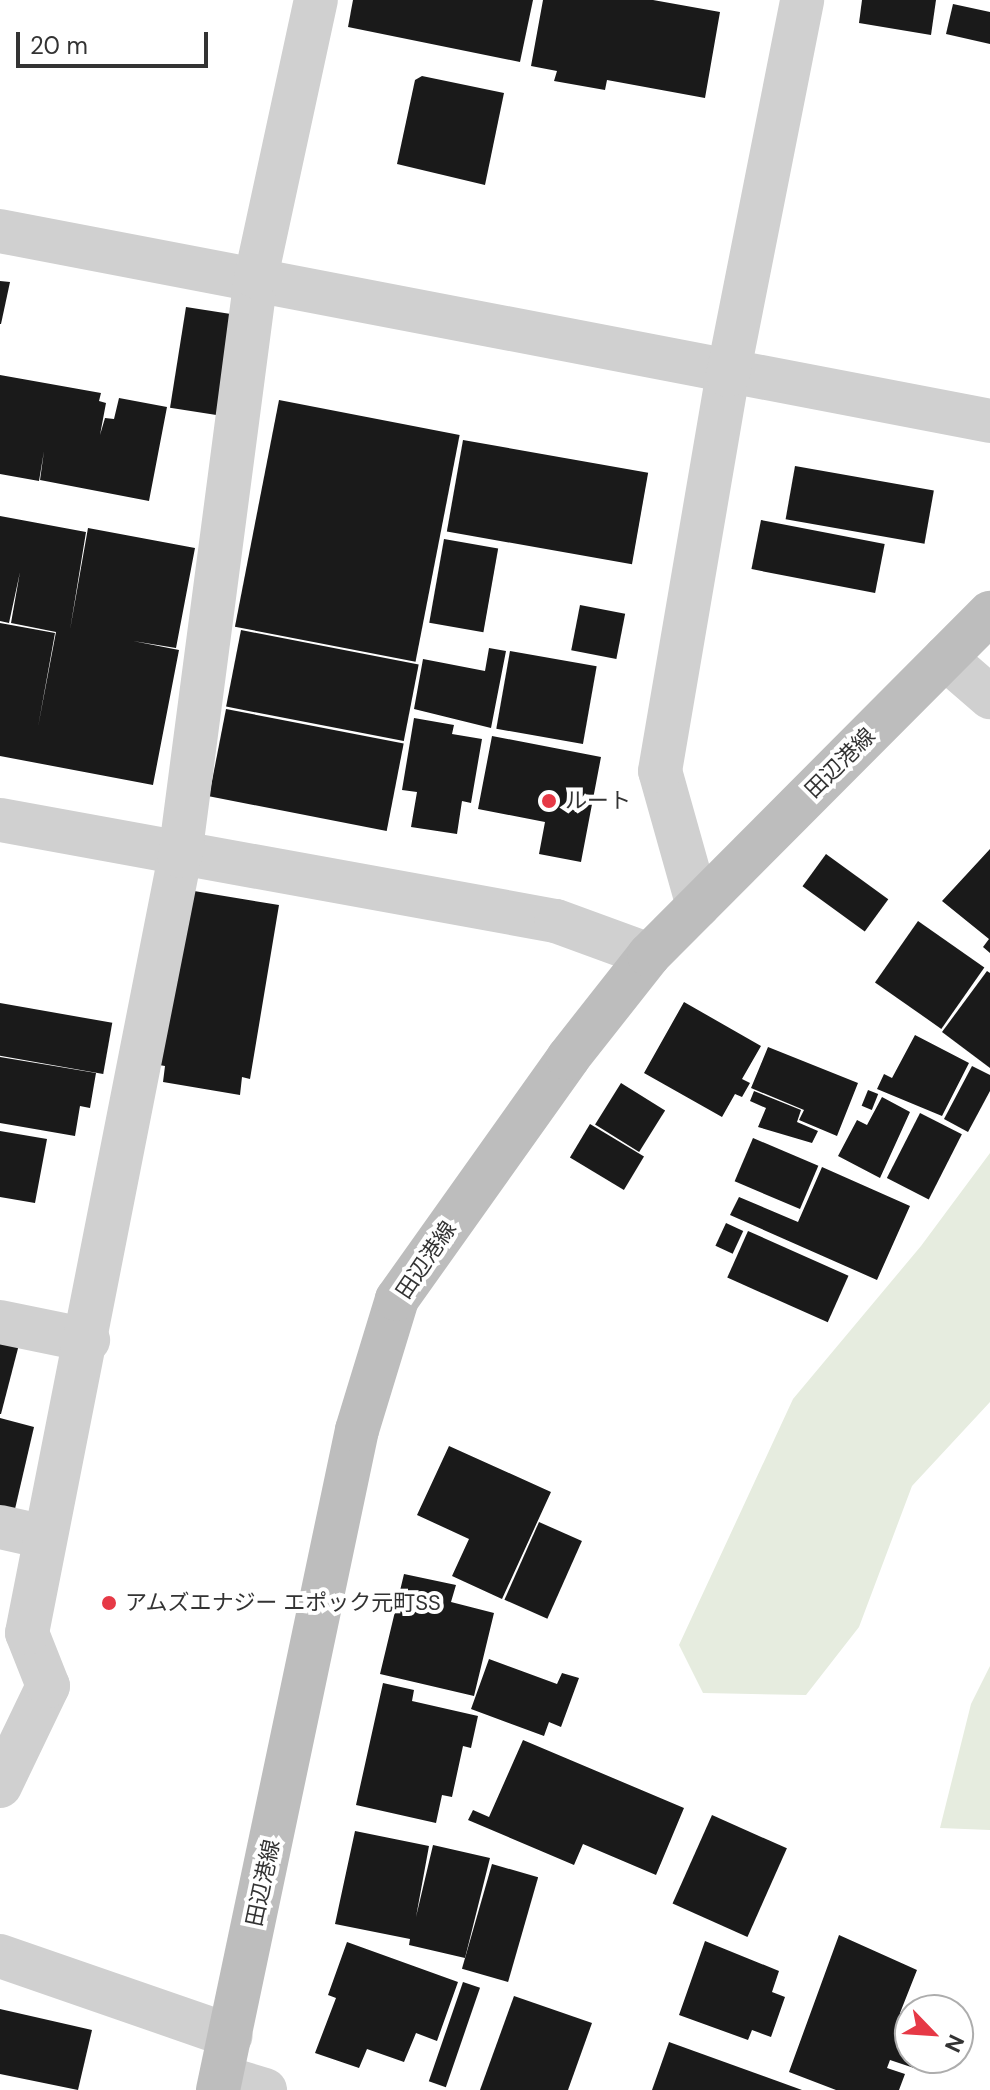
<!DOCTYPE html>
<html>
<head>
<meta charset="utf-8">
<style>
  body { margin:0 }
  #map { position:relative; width:990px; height:2090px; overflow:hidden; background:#fff; font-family:"DM Sans","Noto Sans JP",sans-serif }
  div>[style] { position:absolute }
  .green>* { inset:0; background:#e6ecdf }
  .building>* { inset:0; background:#1a1a1a; transform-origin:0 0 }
  .minor>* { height:44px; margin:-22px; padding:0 22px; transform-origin:22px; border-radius:22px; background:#d0d0d0 }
  .tertiary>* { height:44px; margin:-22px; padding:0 22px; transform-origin:22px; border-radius:22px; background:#d0d0d0 }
  .secondary>* { height:44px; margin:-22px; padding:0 22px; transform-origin:22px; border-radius:22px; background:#bdbdbd }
  .dots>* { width:22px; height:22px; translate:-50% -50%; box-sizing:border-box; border:4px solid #fff; border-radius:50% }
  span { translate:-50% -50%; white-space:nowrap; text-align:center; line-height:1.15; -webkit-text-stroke:8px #fff; paint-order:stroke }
  .street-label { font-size:22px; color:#333 }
  .poi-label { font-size:22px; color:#333 }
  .left { translate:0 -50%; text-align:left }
  .north { position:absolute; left:894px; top:1994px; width:80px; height:80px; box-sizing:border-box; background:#fff; border:2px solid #adadad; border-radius:50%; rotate:115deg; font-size:22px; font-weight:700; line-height:32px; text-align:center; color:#333 }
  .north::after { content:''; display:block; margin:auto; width:28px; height:36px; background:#e63946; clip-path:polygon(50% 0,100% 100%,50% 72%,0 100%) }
  .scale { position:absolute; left:16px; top:32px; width:192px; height:36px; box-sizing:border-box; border:4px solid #333; border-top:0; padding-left:10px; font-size:24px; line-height:28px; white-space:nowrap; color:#333; -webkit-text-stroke:6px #fff; paint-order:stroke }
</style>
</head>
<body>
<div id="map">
  <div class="green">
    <i style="clip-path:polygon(990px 1153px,990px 1402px,912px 1486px,859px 1627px,806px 1695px,703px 1693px,679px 1645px,793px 1399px,921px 1246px)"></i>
    <i style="clip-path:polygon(990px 1666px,990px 1830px,940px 1828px,971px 1704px)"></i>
  </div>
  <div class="building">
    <i style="clip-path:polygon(353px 0,533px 0,520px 62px,348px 27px)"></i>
    <i style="clip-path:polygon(543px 0,653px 0,720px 12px,705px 98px,607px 80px,605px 90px,554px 81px,557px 71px,531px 66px)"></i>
    <i style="clip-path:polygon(862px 0,936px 0,931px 35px,859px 23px)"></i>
    <i style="clip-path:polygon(953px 4px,990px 12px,990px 44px,946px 34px)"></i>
    <i style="clip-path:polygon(422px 76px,504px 93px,485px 185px,397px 164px,415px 80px)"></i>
    <i style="clip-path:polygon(0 281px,10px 282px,1px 324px,0 324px)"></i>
    <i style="left:186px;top:307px;width:55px;height:102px;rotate:9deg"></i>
    <i style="clip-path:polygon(0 375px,101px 393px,99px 401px,106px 403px,100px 435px,105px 418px,114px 419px,119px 398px,167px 407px,149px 501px,40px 480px,44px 451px,39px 481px,0 474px)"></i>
    <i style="left:279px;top:400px;width:184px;height:231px;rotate:11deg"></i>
    <i style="left:463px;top:440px;width:188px;height:93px;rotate:10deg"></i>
    <i style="left:795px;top:466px;width:141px;height:54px;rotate:10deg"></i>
    <i style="clip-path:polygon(0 516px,86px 532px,70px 630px,88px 528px,195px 548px,176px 648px,133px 641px,179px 650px,153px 785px,0 756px,0 623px,55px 633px,38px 727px,56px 632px,11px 623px,20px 572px,9px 623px,0 621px)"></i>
    <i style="left:761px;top:520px;width:126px;height:50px;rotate:11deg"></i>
    <i style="left:444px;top:539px;width:55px;height:85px;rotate:10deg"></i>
    <i style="left:580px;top:605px;width:46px;height:46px;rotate:11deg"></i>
    <i style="left:241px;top:630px;width:181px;height:78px;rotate:11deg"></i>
    <i style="clip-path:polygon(489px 648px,506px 651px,491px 728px,414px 709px,423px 659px,485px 671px)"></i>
    <i style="left:510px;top:651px;width:88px;height:79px;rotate:10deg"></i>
    <i style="left:226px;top:709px;width:181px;height:89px;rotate:11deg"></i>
    <i style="clip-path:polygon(414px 718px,454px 725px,452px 734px,482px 739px,471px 803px,462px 801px,457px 834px,411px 827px,417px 792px,402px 790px)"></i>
    <i style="clip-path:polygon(492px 736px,601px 757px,581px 862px,539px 854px,545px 822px,478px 809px)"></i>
    <i style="clip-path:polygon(990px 849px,990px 953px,983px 947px,989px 939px,942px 901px)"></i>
    <i style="left:826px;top:854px;width:77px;height:40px;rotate:36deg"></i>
    <i style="clip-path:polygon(188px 890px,279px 905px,250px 1079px,242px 1077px,240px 1095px,163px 1082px,165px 1066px,159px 1065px)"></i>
    <i style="left:918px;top:921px;width:81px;height:75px;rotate:35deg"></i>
    <i style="clip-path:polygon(987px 971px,990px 973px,990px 1068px,942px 1032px)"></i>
    <i style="clip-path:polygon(684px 1002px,761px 1046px,742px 1079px,750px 1083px,742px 1097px,735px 1094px,722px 1117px,644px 1073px)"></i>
    <i style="left:0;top:1003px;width:114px;height:52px;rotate:10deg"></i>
    <i style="clip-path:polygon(915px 1035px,969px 1063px,942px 1116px,877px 1089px,884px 1074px,892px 1078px)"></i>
    <i style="clip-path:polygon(768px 1047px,858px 1083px,837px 1136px,799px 1120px,804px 1110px,751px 1088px)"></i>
    <i style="clip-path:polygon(0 1057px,96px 1073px,90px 1108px,80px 1106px,75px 1136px,0 1123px)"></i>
    <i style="clip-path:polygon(972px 1066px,990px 1075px,990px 1091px,968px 1132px,944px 1119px)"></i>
    <i style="left:621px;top:1083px;width:52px;height:49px;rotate:32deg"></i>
    <i style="left:868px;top:1090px;width:11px;height:17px;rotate:22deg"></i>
    <i style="clip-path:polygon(754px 1091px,801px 1110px,797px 1122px,818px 1131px,812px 1143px,758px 1127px,766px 1108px,750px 1101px)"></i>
    <i style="clip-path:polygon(882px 1097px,910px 1112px,880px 1178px,838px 1156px,857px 1120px,867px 1125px)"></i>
    <i style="left:920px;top:1113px;width:47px;height:73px;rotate:27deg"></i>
    <i style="left:590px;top:1124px;width:63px;height:39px;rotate:31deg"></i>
    <i style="clip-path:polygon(0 1131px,47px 1139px,35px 1203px,0 1197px)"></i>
    <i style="left:753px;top:1138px;width:71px;height:47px;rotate:23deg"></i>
    <i style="clip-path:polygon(822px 1167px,910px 1206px,877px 1280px,730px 1215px,739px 1197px,798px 1222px)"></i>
    <i style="left:726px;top:1223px;width:19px;height:25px;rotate:25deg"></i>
    <i style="left:748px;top:1231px;width:110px;height:51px;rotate:24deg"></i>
    <i style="clip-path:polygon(0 1324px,23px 1329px,1px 1414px,0 1414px)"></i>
    <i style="clip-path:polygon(0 1418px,34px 1427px,15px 1509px,0 1506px)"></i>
    <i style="clip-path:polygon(449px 1446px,551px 1492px,502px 1599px,452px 1576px,469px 1539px,417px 1515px)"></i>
    <i style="left:539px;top:1522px;width:47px;height:85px;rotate:24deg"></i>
    <i style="clip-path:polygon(404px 1574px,456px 1585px,451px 1602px,494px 1613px,474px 1696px,380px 1674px)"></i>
    <i style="clip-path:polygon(489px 1659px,557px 1684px,562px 1673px,579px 1678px,561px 1727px,549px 1722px,544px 1736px,471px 1709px)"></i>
    <i style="clip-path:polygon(383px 1683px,414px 1690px,412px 1701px,478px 1716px,471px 1748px,463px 1746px,452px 1797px,442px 1795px,436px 1823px,356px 1805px)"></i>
    <i style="clip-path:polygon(523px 1740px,684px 1808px,656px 1875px,583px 1844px,574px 1865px,468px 1820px,473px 1810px,489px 1817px)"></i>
    <i style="left:712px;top:1815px;width:82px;height:97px;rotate:24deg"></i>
    <i style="clip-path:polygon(355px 1831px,429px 1846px,416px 1917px,433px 1845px,490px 1858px,465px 1958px,409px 1945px,410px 1939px,335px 1924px)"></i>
    <i style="left:492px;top:1864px;width:48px;height:109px;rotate:16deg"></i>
    <i style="clip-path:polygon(839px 1935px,917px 1970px,900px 2013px,907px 2014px,899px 2033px,910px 2036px,910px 2058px,922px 2058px,917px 2069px,890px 2060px,887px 2068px,905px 2074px,899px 2090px,836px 2090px,789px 2072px)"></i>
    <i style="clip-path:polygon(705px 1941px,779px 1971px,772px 1992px,785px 1997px,771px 2037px,752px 2030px,748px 2040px,679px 2015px)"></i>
    <i style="clip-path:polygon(347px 1942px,458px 1982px,437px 2041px,416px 2033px,404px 2062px,367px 2049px,359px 2068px,315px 2053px,336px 1998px,328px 1995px)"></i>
    <i style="left:463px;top:1982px;width:18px;height:105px;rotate:19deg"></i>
    <i style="clip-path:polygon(514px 1996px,592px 2023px,568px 2090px,480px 2090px)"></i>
    <i style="clip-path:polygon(0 2009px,92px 2030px,78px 2090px,0 2074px)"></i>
    <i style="clip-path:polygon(669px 2042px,802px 2090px,652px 2090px)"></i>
  </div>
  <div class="minor">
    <i style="left:0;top:231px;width:1008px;rotate:10.86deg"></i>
    <i style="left:945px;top:658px;width:60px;rotate:40.9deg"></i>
    <i style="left:0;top:820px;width:565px;rotate:10.3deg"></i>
    <i style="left:556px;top:921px;width:99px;rotate:20.1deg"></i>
    <i style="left:698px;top:906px;width:140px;rotate:-105.7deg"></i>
    <i style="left:660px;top:771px;width:402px;rotate:-80.3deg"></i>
    <i style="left:728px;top:375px;width:382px;rotate:-78.8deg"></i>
    <i style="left:0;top:1322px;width:90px;rotate:11.6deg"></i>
    <i style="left:0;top:1527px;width:46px;rotate:12.5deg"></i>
    <i style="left:0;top:1786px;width:111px;rotate:-64.4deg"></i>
    <i style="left:48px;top:1686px;width:57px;rotate:-111.6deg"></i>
    <i style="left:27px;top:1633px;width:792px;rotate:-78.86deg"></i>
    <i style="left:180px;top:856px;width:584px;rotate:-82.52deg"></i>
    <i style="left:256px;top:277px;width:283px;rotate:-77.8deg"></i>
    <i style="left:222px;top:2077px;width:45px;rotate:16.8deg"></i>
  </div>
  <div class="tertiary">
    <i style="left:0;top:1956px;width:244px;rotate:19.1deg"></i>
  </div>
  <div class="secondary">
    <i style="left:218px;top:2090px;width:674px;rotate:-78.11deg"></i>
    <i style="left:357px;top:1430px;width:137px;rotate:-73deg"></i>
    <i style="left:397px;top:1299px;width:296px;rotate:-54.6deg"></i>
    <i style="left:568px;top:1058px;width:131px;rotate:-51.8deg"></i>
    <i style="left:649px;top:955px;width:483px;rotate:-45.1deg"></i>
  </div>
  <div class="dots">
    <i style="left:549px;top:801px;background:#e63946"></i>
    <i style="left:109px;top:1603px;background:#e63946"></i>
  </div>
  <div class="street-label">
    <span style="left:840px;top:763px;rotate:-45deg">田辺港線</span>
    <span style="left:426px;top:1260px;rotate:-56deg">田辺港線</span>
    <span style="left:263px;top:1883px;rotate:-78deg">田辺港線</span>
  </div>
  <div class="poi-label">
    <span class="left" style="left:565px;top:801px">ルート</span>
    <span class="left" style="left:125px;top:1603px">アムズエナジー エポック元町SS</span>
  </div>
  <div class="north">N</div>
  <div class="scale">20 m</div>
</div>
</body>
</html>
